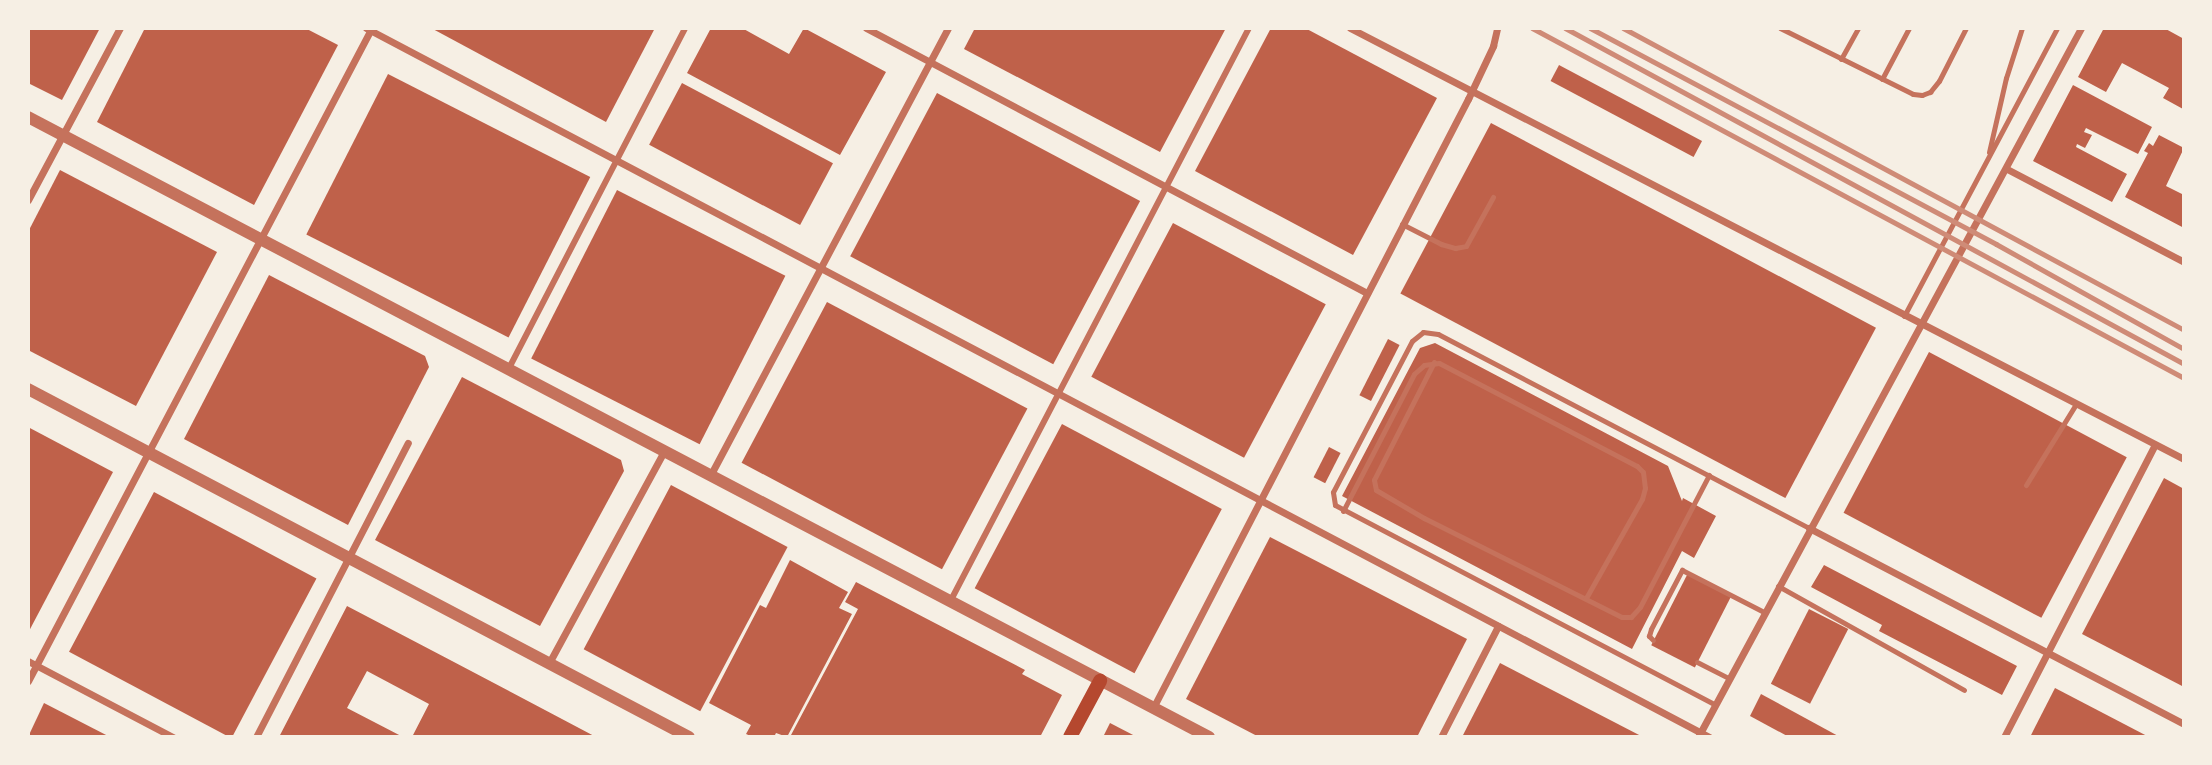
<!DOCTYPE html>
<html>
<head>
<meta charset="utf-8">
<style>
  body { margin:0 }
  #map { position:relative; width:2212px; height:765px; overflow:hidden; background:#f6efe4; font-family:Arial,sans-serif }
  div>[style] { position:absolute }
  .building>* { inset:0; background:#bf614a; transform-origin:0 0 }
  .service>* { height:5px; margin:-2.5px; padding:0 2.5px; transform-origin:2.5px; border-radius:2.5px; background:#c5725c }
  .pedestrian>* { height:6px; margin:-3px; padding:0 3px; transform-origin:3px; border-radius:3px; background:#c5725c }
  .minor>* { height:7px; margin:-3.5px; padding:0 3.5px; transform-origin:3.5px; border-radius:3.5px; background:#c5725c }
  .tertiary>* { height:12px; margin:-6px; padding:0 6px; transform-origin:6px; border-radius:6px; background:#c5725c }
  .secondary>* { height:14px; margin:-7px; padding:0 7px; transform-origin:7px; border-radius:7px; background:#b5482f }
  .rail>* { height:5px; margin:-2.5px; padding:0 2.5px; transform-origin:2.5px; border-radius:2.5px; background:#cf8b77 }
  span { translate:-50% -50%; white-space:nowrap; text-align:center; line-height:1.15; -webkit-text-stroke:5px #f6efe4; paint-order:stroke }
  .frame { position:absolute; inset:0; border:30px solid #f6efe4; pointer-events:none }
</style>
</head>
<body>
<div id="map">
  <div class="building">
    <i style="clip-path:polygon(28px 28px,100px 28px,62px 100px,28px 83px)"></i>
    <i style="clip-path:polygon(145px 28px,305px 28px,338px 45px,254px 205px,97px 122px)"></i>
    <i style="clip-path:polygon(431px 28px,655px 28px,606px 122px)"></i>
    <i style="clip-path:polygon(711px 28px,742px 28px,789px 54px,804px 28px,886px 72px,840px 155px,687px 73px)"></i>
    <i style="clip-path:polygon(975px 28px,1226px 28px,1160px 152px,964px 49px)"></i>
    <i style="clip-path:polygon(1271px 28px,1305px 28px,1437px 98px,1353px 255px,1195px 171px)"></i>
    <i style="clip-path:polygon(2104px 28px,2164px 28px,2184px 39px,2183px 109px,2163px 98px,2169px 88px,2122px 63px,2106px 92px,2078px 77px)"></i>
    <i style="left:1559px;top:65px;width:162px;height:18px;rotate:28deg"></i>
    <i style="left:388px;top:74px;width:227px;height:180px;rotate:27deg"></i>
    <i style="left:682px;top:83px;width:171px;height:70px;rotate:28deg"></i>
    <i style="clip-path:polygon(2073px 85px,2152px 127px,2138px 154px,2086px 128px,2084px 132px,2092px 135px,2085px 148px,2077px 144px,2076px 147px,2127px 174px,2112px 202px,2033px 161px)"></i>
    <i style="left:937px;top:93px;width:230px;height:185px;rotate:28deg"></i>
    <i style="left:1491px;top:123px;width:436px;height:193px;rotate:28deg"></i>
    <i style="clip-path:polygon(2159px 135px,2184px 148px,2166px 186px,2184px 195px,2184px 228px,2125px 197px,2148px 153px,2144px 151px,2149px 143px,2153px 146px)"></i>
    <i style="clip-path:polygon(60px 170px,217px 252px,136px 406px,28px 350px,28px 232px)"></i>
    <i style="left:617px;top:190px;width:189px;height:189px;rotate:27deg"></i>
    <i style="left:1173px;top:223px;width:173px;height:174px;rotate:28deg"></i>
    <i style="clip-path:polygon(269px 275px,425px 356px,429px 367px,348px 525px,184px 439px)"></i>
    <i style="left:827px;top:302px;width:227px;height:182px;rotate:28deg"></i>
    <i style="left:1388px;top:339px;width:13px;height:63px;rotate:27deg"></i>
    <i style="clip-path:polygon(1435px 343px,1668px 466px,1682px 501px,1683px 498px,1716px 516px,1694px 558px,1682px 551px,1632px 649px,1342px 496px,1420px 348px)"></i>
    <i style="left:1929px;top:352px;width:224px;height:182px;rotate:28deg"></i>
    <i style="clip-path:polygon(462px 377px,621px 460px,624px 471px,540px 626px,375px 540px)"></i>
    <i style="left:1062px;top:424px;width:181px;height:186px;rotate:28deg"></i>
    <i style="clip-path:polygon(28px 427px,113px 472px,28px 633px)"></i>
    <i style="left:1329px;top:447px;width:13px;height:34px;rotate:27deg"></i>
    <i style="clip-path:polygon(2164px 478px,2184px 489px,2184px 687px,2082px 634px)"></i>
    <i style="left:671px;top:485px;width:132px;height:186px;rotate:28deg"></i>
    <i style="left:154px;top:492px;width:184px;height:181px;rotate:28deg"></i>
    <i style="clip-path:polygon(1270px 537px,1467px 639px,1417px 737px,1259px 737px,1186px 699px)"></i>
    <i style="clip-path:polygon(790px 560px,848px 592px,839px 608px,852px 614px,787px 737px,776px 733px,774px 737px,753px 737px,746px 734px,751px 725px,709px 703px,760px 605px,766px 608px)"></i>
    <i style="clip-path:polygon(1824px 565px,2017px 666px,2002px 695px,1879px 631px,1882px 625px,1811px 587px)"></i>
    <i style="left:1688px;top:573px;width:49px;height:81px;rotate:27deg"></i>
    <i style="clip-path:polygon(856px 582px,1025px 670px,1022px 674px,1062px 695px,1040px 737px,791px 735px,858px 609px,845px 602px)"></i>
    <i style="clip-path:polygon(347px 606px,452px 661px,596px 737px,412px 737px,429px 704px,367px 671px,347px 708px,403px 737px,279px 737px)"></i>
    <i style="left:1809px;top:609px;width:44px;height:84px;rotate:27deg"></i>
    <i style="clip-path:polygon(1500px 663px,1643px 737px,1462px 737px)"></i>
    <i style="clip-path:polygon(2055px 688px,2149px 737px,2030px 737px)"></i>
    <i style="clip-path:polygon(1761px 694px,1840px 737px,1789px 737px,1750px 716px)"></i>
    <i style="clip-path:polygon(44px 703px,110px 737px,28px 737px)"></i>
    <i style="clip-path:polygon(1110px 723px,1137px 737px,1103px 737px)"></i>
  </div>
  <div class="service">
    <i style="left:1780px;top:28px;width:148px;rotate:26.4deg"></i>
    <i style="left:1913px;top:94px;width:9px;rotate:6deg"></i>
    <i style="left:1922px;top:95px;width:9px;rotate:-21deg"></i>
    <i style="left:1930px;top:92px;width:14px;rotate:-51deg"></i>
    <i style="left:1939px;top:81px;width:59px;rotate:-63deg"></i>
    <i style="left:1841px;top:59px;width:35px;rotate:-61deg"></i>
    <i style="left:1882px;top:79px;width:58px;rotate:-62.1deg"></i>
    <i style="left:1989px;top:152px;width:76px;rotate:-77.1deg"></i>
    <i style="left:2006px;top:78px;width:52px;rotate:-72.3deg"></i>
    <i style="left:1402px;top:224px;width:44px;rotate:27.1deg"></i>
    <i style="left:1441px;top:244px;width:15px;rotate:16deg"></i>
    <i style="left:1455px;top:248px;width:11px;rotate:-10deg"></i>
    <i style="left:1466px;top:246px;width:56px;rotate:-61.1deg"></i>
    <i style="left:1904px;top:316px;width:326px;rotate:-62deg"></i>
    <i style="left:1434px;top:362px;width:132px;rotate:117deg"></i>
    <i style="left:1374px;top:480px;width:10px;rotate:79deg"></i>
    <i style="left:1376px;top:490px;width:56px;rotate:30.3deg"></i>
    <i style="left:1424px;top:518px;width:221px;rotate:26.6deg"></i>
    <i style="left:1622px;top:617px;width:9px"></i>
    <i style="left:1631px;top:617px;width:13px;rotate:-48deg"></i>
    <i style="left:1640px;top:607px;width:149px;rotate:-62.4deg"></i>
    <i style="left:2026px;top:485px;width:95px;rotate:-58.3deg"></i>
    <i style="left:1343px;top:511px;width:154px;rotate:-62.6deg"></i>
    <i style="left:1414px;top:374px;width:13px;rotate:-42deg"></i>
    <i style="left:1424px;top:365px;width:15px;rotate:-8deg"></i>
    <i style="left:1439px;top:363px;width:223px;rotate:27.5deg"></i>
    <i style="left:1637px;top:466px;width:8px;rotate:45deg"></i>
    <i style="left:1643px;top:472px;width:16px;rotate:83deg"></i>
    <i style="left:1645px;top:488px;width:11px;rotate:105deg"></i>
    <i style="left:1642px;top:499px;width:114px;rotate:119.5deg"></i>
    <i style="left:1778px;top:586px;width:213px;rotate:29.2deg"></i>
    <i style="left:1653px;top:640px;width:6px;rotate:-135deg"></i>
    <i style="left:1649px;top:636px;width:7px;rotate:-74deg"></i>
    <i style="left:1651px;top:629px;width:67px;rotate:-62.3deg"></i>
    <i style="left:1682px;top:570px;width:92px;rotate:27.1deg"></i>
    <i style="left:1697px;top:662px;width:35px;rotate:27deg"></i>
    <i style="left:1714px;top:704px;width:428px;rotate:-152.3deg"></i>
    <i style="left:1335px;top:505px;width:13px;rotate:-99deg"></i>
    <i style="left:1333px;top:492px;width:170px;rotate:-62.4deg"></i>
    <i style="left:1412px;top:341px;width:14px;rotate:-39deg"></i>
    <i style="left:1423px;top:332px;width:15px;rotate:8deg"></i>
    <i style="left:1438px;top:334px;width:419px;rotate:27.6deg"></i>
  </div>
  <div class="pedestrian">
    <i style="left:508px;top:370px;width:385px;rotate:-62.6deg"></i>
    <i style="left:951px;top:600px;width:645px;rotate:-62.48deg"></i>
  </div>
  <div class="minor">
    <i style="left:366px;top:28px;width:1519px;rotate:27.83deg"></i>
    <i style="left:866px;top:28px;width:567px;rotate:27.88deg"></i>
    <i style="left:1350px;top:28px;width:939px;rotate:27.33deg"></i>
    <i style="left:2007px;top:169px;width:200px;rotate:27.7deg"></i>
    <i style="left:28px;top:200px;width:195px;rotate:-61.9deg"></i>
    <i style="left:710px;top:476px;width:507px;rotate:-62.02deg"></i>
    <i style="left:1809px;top:528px;width:423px;rotate:27.6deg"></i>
    <i style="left:28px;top:661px;width:164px;rotate:27.7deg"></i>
    <i style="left:549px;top:663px;width:241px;rotate:-61.5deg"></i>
    <i style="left:28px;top:681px;width:737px;rotate:-62.25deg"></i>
    <i style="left:1153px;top:708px;width:686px;rotate:-62.65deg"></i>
    <i style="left:1468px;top:99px;width:59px;rotate:-64.7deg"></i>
    <i style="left:1493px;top:46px;width:18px;rotate:-77deg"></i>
    <i style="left:256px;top:737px;width:331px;rotate:-62.7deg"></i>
    <i style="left:1441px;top:737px;width:125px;rotate:-62.8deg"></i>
    <i style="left:1698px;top:737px;width:806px;rotate:-61.62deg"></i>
    <i style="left:2004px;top:737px;width:329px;rotate:-62.7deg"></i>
  </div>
  <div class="tertiary">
    <i style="left:28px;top:117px;width:1334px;rotate:27.7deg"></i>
    <i style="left:28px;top:389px;width:747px;rotate:27.77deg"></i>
  </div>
  <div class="secondary">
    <i style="left:1070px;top:737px;width:64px;rotate:-61.8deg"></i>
  </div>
  <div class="rail">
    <i style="left:1532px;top:28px;width:740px;rotate:28.23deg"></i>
    <i style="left:1565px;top:28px;width:704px;rotate:28.49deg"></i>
    <i style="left:1590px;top:28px;width:460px;rotate:28deg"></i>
    <i style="left:1996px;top:244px;width:215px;rotate:29.2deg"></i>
    <i style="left:1623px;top:28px;width:637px;rotate:28.29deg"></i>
  </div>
  <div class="frame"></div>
</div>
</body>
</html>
